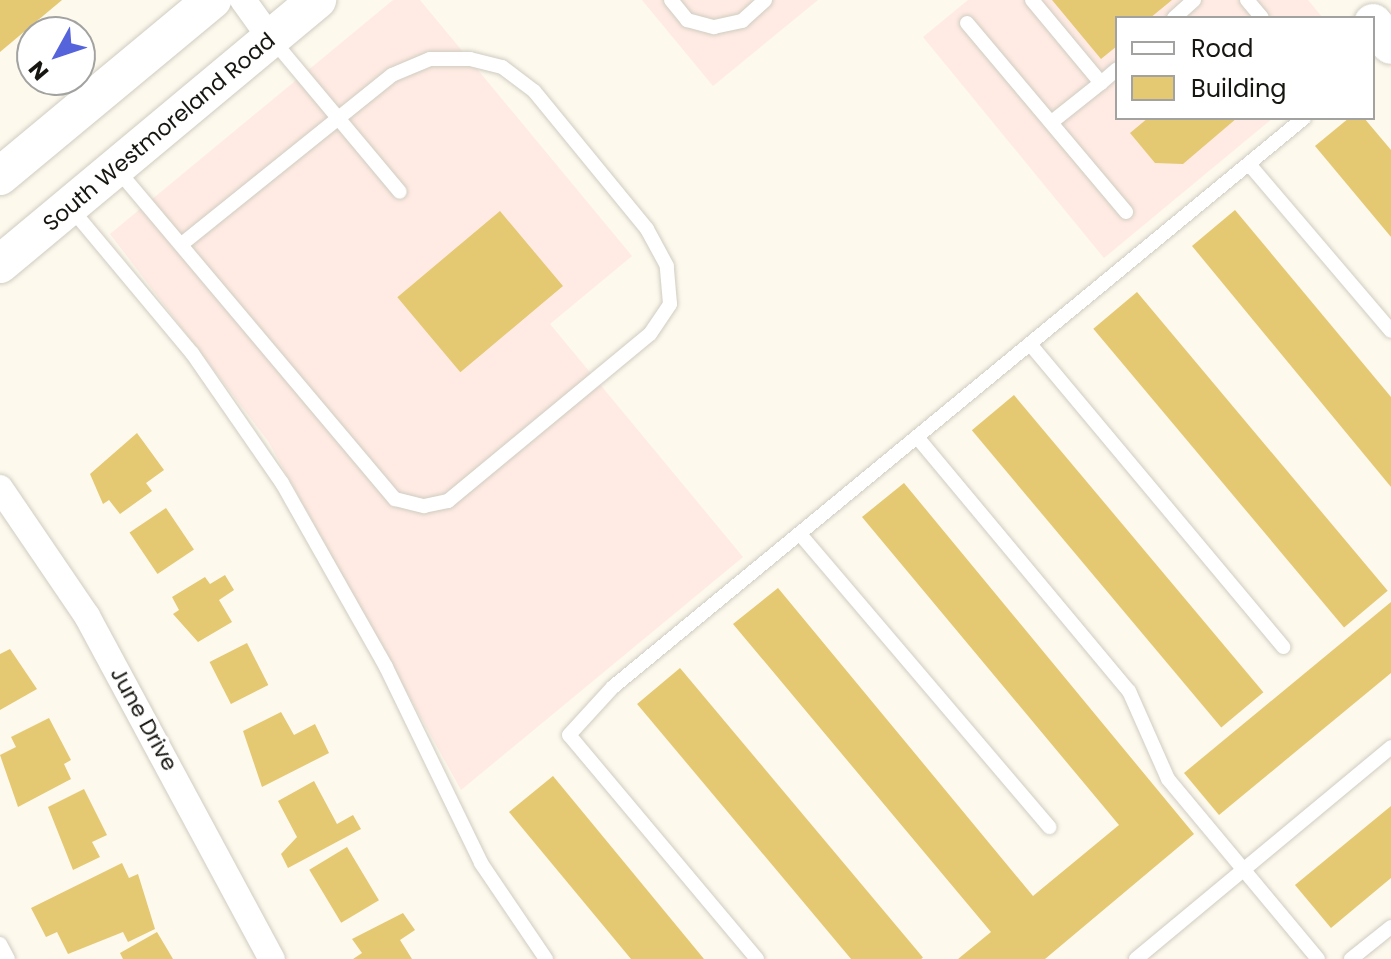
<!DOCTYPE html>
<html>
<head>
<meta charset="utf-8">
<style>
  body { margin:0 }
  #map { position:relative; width:1391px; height:959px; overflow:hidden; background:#fdf9ed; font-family:Poppins,sans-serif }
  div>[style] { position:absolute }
  .commercial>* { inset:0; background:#ffebe3 }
  .building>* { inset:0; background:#e4c872; transform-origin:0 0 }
  .roads { filter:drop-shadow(0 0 2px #d0ccc1) drop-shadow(0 0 2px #d0ccc1) }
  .lane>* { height:14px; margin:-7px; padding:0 7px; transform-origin:7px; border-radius:7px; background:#fff }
  .street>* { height:26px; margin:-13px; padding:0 13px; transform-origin:13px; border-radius:13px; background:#fff }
  .secondary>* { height:38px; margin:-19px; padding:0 19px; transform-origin:19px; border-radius:19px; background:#fff }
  span { translate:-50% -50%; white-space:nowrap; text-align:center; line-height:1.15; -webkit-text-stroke:7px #fff; paint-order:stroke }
  .street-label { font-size:22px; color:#171611 }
  .legend { position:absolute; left:1115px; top:16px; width:260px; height:104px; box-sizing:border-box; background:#fff; border:2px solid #a2a2a0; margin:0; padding:10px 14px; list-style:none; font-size:24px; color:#171611 }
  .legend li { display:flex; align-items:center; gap:16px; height:40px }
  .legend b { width:40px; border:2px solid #a2a2a0 }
  .north { position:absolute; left:16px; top:16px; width:80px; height:80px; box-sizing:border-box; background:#fff; border:2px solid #a2a2a0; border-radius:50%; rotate:230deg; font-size:22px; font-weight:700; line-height:32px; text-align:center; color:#171611 }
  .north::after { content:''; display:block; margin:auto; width:28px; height:36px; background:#5564db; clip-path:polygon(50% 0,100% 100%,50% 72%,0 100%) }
</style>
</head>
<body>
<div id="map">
  <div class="commercial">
    <i style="clip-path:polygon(393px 0,420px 0,632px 256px,550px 324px,743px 557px,461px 790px,268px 441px,110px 234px)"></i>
    <i style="clip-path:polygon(642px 0,818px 0,713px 86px)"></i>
    <i style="clip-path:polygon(968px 0,1308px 0,1323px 18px,1117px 18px,1117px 118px,1273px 118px,1104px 258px,923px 37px)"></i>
  </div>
  <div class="building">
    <i style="clip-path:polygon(0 0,62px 0,0 52px)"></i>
    <i style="clip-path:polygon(1052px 0,1172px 0,1150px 18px,1117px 18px,1117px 46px,1101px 59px)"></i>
    <i style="clip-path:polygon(1148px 118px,1237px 118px,1183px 164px,1155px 163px,1130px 133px)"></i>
    <i style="clip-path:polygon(1349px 118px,1364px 118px,1391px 150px,1391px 237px,1315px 146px)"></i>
    <i style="clip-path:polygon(1235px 210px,1391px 397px,1391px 487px,1192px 246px)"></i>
    <i style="left:500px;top:211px;width:98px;height:134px;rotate:50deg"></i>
    <i style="left:1137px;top:292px;width:390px;height:57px;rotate:50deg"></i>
    <i style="left:1014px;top:395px;width:388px;height:55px;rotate:50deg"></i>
    <i style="clip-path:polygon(137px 433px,164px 470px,146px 483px,152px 491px,120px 514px,109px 500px,103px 504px,90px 474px)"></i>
    <i style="clip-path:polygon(904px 483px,1194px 834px,1045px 959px,958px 959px,991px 932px,733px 624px,778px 588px,1033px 896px,1119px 825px,862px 517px)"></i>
    <i style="left:166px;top:508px;width:50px;height:44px;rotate:56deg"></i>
    <i style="clip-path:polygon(225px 575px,234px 590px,219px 600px,232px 622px,198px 642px,173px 614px,179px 610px,172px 597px,205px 577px,210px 584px)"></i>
    <i style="clip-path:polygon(1391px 602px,1391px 673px,1219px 815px,1184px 773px)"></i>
    <i style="left:247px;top:643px;width:47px;height:42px;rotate:63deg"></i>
    <i style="clip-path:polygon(10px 649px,37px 689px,0 710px,0 654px)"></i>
    <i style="left:680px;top:668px;width:378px;height:56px;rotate:50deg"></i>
    <i style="clip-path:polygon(281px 712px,294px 735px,315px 724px,329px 753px,262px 787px,243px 731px)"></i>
    <i style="clip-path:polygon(49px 718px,71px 760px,64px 764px,71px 779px,18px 807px,0 755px,16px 747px,11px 737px)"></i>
    <i style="clip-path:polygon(553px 776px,704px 959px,631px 959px,509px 812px)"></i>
    <i style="clip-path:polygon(314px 781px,337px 824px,353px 815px,361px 829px,288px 868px,281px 854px,297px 837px,278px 801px)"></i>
    <i style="clip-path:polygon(84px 789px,107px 835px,92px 842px,100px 857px,73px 870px,48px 807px)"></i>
    <i style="clip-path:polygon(1391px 806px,1391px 878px,1331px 928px,1295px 885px)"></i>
    <i style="left:347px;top:847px;width:62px;height:44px;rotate:59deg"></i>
    <i style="clip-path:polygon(122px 863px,129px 878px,138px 874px,155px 929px,128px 942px,123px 932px,68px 954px,57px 932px,46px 937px,31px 908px)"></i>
    <i style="clip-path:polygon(403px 913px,415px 930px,400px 940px,412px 959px,353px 959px,362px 953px,352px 939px)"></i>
    <i style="clip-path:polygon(157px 932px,173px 959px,123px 959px,120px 953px)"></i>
  </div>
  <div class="roads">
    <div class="lane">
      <i style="left:671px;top:0;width:26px;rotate:51deg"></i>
      <i style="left:687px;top:20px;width:28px;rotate:15deg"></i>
      <i style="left:714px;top:27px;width:29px;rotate:-12deg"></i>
      <i style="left:742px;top:21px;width:31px;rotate:-42deg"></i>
      <i style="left:1032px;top:0;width:108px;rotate:50.3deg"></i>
      <i style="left:1101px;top:83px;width:21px;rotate:-41deg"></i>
      <i style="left:1247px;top:0;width:23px;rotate:50deg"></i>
      <i style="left:1174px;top:18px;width:27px;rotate:-42deg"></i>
      <i style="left:967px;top:23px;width:247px;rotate:49.9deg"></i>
      <i style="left:272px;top:39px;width:199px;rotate:50.1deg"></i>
      <i style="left:1053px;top:121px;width:61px;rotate:-38.4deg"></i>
      <i style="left:1249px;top:164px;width:219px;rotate:49.6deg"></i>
      <i style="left:116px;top:168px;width:433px;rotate:49.9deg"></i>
      <i style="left:395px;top:499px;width:30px;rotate:14deg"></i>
      <i style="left:424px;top:506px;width:25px;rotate:-12deg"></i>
      <i style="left:448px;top:501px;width:262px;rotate:-39.6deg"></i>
      <i style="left:650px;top:334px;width:36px;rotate:-56deg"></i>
      <i style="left:670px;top:304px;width:38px;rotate:-95deg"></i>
      <i style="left:667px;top:266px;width:42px;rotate:-118.4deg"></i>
      <i style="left:647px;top:229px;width:178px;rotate:-129.3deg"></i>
      <i style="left:534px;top:91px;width:40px;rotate:-143deg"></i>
      <i style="left:502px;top:67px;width:33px;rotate:-166deg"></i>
      <i style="left:470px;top:59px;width:40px;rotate:180deg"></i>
      <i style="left:430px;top:59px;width:41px;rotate:157.2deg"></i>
      <i style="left:392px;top:75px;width:270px;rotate:141.2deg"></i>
      <i style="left:69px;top:206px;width:192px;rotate:50.1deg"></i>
      <i style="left:192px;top:353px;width:158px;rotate:55.3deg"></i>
      <i style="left:282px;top:483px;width:211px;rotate:60.5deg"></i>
      <i style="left:386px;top:667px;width:218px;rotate:64.1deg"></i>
      <i style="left:481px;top:863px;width:116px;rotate:55.9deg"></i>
      <i style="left:1030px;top:344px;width:395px;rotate:50.1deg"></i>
      <i style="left:917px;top:437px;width:331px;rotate:50.2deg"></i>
      <i style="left:1129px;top:691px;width:96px;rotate:66.1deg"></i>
      <i style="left:1168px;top:779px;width:234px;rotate:50.2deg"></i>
      <i style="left:800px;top:534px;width:385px;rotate:49.6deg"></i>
      <i style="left:0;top:944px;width:17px;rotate:62deg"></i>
      <i style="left:757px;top:959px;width:292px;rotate:-130deg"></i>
      <i style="left:569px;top:735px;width:65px;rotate:-47.5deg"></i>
      <i style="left:613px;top:687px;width:895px;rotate:-39.47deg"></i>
      <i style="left:1136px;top:959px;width:332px;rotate:-39.7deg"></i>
      <i style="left:1351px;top:959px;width:51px;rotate:-38.7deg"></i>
    </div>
    <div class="street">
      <i style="left:243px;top:0;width:48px;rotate:54.3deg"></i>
      <i style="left:0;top:488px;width:155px;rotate:55.8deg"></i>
      <i style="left:87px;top:616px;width:390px;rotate:61.7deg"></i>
    </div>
    <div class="secondary">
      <i style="left:1373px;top:23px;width:28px;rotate:51deg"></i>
      <i style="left:0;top:176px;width:276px;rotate:-39.7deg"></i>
      <i style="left:0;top:264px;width:413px;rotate:-39.8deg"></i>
    </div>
  </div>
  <div class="street-label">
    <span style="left:159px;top:132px;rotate:-40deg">South Westmoreland Road</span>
    <span style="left:144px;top:719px;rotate:61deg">June Drive</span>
  </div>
  <ul class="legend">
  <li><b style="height:10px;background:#fff"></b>Road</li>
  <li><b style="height:22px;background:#e4c872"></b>Building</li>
  </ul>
  <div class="north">N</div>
</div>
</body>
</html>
